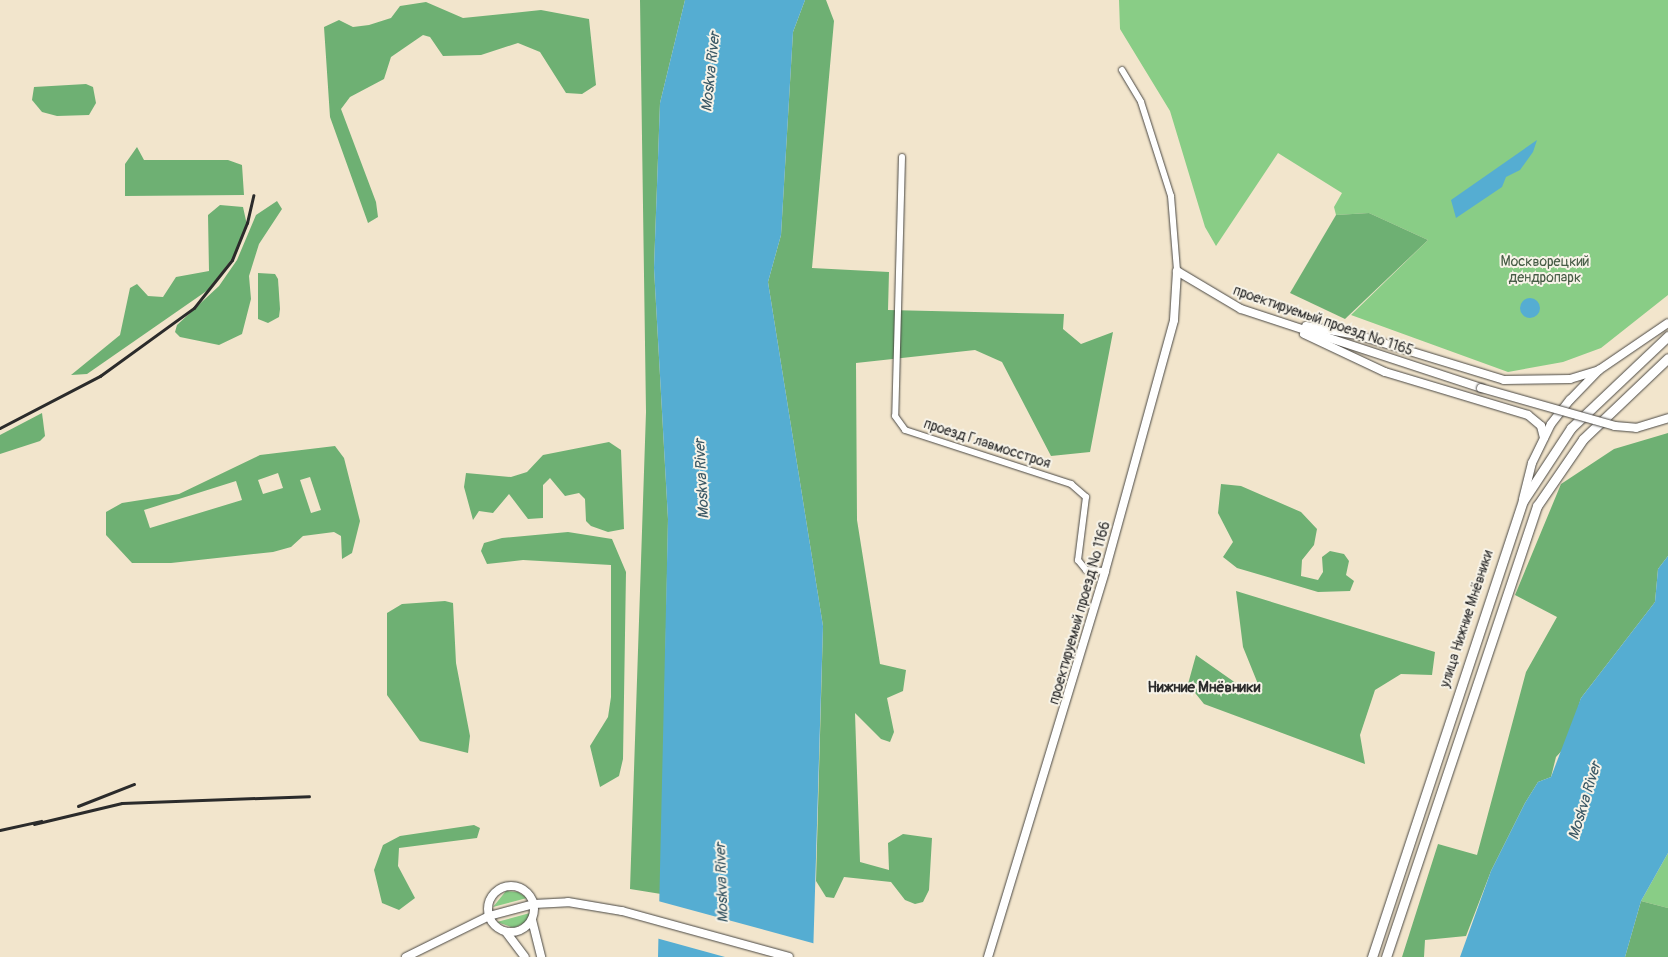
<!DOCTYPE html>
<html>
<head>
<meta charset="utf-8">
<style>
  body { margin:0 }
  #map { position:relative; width:1668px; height:957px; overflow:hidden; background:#f2e5cc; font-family:Pangolin,sans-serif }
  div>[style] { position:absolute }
  .green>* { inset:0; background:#89cd86 }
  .forest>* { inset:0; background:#6eb073 }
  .water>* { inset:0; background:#55add2 }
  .round { border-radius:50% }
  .pier>* { inset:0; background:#f2e5cc }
  .roads { filter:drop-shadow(0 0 1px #494743) drop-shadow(0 0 1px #494743) }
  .minor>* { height:6px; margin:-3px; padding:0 3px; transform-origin:3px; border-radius:3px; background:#fff }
  .tertiary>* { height:8px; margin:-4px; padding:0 4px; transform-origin:4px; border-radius:4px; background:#fff }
  .tertiary>.ring { margin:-4px; padding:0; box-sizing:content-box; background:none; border:8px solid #fff; border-radius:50% }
  .secondary>* { height:9px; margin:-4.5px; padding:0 4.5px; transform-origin:4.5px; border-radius:4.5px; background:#fff }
  .rail>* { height:2.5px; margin:-1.25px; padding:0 1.25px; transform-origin:1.25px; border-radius:1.25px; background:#2b2b2b }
  .bridges { filter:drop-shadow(0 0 1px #494743) drop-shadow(0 0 1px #494743) }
  .tertiary-bridge>* { height:8px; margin:-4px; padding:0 4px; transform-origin:4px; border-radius:4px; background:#fff }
  span { translate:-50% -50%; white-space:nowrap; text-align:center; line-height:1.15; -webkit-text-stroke:4px #f7f3e8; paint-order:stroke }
  .park-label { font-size:14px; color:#475c46 }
  .street-label { font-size:14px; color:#2b2b2b }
  .water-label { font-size:15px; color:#3a5865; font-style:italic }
  .neighbourhood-label { font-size:15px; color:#2b2b2b; font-weight:700 }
</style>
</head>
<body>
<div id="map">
  <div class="green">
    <i style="clip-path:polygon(1119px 0,1668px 0,1668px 295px,1601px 348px,1563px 362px,1508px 372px,1351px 315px,1428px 240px,1369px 213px,1336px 215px,1334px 207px,1342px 193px,1278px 153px,1216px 246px,1205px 227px,1170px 111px,1120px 29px)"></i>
    <i style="clip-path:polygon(1668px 853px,1668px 908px,1641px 901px)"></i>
    <i style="clip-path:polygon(506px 891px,518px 892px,527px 898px,493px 907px)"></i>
    <i style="clip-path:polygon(530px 913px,526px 922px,514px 928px,497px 922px)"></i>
  </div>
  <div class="forest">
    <i style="clip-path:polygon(640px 0,685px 0,660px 103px,654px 268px,668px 519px,661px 894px,630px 889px,646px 412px)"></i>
    <i style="clip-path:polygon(805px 0,826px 0,834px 21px,812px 268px,889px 272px,888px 310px,1064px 314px,1063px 329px,1081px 344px,1113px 332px,1090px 452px,1051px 456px,1002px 362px,975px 350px,856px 363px,857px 520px,880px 664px,906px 670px,903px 691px,887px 698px,894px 732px,890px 742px,881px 739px,855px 713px,860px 862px,889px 870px,888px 843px,903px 834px,932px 838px,929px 890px,923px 902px,915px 904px,905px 900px,891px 882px,844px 877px,834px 898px,826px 897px,816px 881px,823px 626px,768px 282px,781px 235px,793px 32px)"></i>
    <i style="clip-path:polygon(426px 2px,463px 18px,541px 10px,589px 19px,596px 85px,582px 94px,566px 93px,540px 52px,518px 43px,481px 55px,443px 56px,430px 37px,423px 35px,391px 57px,384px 79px,350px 97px,341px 109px,376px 202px,378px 217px,368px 223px,330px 117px,324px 27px,339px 20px,353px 27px,369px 25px,391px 18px,400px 6px)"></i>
    <i style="clip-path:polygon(86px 84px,93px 87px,96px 103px,89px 115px,57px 116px,42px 112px,32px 100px,34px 87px)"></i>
    <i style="clip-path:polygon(137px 147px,144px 160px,228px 160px,242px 165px,244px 195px,125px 196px,125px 164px)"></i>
    <i style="clip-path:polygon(277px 201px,282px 209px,259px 244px,249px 276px,251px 299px,242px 334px,219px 345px,180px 337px,175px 332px,177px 325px,219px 286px,237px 260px,256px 215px)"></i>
    <i style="clip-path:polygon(220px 205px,243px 207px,247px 225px,237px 252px,208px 290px,87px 374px,71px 375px,120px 335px,130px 288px,137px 284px,148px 296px,163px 297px,176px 277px,209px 271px,208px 215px)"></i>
    <i style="clip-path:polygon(1369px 213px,1428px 240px,1345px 319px,1290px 293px,1336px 215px)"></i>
    <i style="clip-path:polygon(258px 273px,275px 274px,278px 279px,280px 309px,279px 317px,268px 323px,258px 319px)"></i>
    <i style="clip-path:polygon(42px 413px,45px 436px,40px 441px,0 454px,0 435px)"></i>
    <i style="clip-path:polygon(1668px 433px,1668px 556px,1658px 569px,1655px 602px,1581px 698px,1567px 745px,1556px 757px,1551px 777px,1538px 782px,1525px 803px,1491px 871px,1466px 936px,1425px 940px,1424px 957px,1402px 957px,1438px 844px,1477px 855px,1526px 672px,1557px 617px,1515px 595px,1561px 484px,1614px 449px)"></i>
    <i style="clip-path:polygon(609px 442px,621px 450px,624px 529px,608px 532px,591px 526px,586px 521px,585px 499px,579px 493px,565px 496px,550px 478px,543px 485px,543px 518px,528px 519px,509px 494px,493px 513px,479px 511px,473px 520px,464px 487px,466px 473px,511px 477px,527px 472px,543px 455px)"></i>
    <i style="clip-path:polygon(evenodd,335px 446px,344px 458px,360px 521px,352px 553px,342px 559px,341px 536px,334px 532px,303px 536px,291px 547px,273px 552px,171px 563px,132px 563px,106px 535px,106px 512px,122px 503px,179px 494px,260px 455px,335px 446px,278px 473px,283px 488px,263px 494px,258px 480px,278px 473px,335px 446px,310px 477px,321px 510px,311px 513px,300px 480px,310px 477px,335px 446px,236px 481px,242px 500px,150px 528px,144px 510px,236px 481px)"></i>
    <i style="clip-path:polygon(1221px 484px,1241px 486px,1301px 512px,1317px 529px,1314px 545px,1302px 560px,1301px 576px,1318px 580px,1323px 572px,1322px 557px,1330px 551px,1344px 554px,1349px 561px,1346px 575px,1354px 581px,1350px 591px,1318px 592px,1237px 568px,1223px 557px,1233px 542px,1218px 513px)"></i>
    <i style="clip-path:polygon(568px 532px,612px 539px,626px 572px,623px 759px,619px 776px,600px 787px,590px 746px,608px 717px,611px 697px,611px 565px,523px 560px,487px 564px,481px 551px,484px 543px,502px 538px)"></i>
    <i style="clip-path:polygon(1236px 591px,1435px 652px,1432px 675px,1401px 674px,1375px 690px,1360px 735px,1365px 764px,1204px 704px,1188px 684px,1196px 655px,1250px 693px,1260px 689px,1243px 647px)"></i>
    <i style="clip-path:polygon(445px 601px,453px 603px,456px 663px,470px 736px,468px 753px,420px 741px,387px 695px,387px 613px,402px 604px)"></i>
    <i style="clip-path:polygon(474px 825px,480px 828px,477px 838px,399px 848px,398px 866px,415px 898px,399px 910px,382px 903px,374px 870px,383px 845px,400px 836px)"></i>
    <i style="clip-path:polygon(1641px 901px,1668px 908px,1668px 957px,1625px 957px)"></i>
  </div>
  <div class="water">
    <i style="clip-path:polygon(685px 0,805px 0,793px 32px,781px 235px,768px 282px,823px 626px,813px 957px,658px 957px,668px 519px,654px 268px,660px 103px)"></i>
    <i style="clip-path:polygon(1537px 140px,1533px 152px,1520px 170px,1506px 177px,1502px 187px,1456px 218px,1451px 200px)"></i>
    <i class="round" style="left:1520px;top:298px;width:20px;height:20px"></i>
    <i style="clip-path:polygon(1668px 556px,1668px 853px,1641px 901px,1625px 957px,1460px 957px,1491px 871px,1525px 803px,1538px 782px,1551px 777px,1581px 698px,1655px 602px,1658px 569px)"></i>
  </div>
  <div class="pier">
    <i style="clip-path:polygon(658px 901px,816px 944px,816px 957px,725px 957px,656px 938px)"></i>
  </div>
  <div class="roads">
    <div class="minor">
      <i style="left:1122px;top:70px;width:37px;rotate:59deg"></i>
      <i style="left:1141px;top:102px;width:99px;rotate:72.3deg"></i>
      <i style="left:1171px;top:196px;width:75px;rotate:85.4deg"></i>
      <i style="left:902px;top:157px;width:259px;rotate:91.5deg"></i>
      <i style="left:895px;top:416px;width:17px;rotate:54deg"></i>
      <i style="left:905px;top:430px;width:175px;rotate:18deg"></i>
      <i style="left:1071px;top:484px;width:20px;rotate:41deg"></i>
      <i style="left:1086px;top:497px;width:64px;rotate:97.2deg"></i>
      <i style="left:1078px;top:560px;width:13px;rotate:51deg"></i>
      <i style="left:1086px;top:570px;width:19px;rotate:3deg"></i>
    </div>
    <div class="tertiary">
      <i style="left:1306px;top:326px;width:52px;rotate:10deg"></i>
      <i style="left:1357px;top:335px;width:154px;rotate:17deg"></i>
      <i style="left:1504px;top:380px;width:66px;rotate:-0.9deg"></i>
      <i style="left:1570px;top:379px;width:30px;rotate:-17deg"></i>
      <i style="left:1304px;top:334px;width:89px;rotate:25.1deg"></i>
      <i style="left:1385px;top:372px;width:149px;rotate:16.7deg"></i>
      <i style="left:1528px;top:415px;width:17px;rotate:40deg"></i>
      <i style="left:1541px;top:426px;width:12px;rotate:76deg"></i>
      <i style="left:1523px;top:499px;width:37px;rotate:-76deg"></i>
      <i style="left:1532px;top:463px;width:43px;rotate:-64deg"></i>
      <i style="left:1551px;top:424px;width:31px;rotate:-52deg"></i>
      <i style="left:1570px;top:400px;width:42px;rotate:-46deg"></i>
      <i style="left:1599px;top:370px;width:83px;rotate:-34.3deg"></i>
      <i class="ring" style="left:488px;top:886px;width:38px;height:38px"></i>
      <i style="left:532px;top:920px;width:38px;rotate:76deg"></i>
      <i style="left:506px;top:932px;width:31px;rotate:53deg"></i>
      <i style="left:406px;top:957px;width:93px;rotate:-26.3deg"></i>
      <i style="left:489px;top:916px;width:47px;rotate:-14.9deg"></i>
      <i style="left:534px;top:904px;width:34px;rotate:-3deg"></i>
      <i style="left:568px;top:902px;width:55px;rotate:9.5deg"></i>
      <i style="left:622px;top:911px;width:173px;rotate:15.4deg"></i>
      <i style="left:988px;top:957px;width:403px;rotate:-73.1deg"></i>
      <i style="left:1105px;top:571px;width:260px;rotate:-74.6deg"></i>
      <i style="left:1174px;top:320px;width:49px;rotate:-86.5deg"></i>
      <i style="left:1177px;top:271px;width:74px;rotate:30.7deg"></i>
      <i style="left:1241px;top:309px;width:253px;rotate:18.2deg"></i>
    </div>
    <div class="secondary">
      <i style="left:1372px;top:957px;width:480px;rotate:-71.7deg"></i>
      <i style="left:1523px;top:501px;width:87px;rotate:-56.7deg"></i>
      <i style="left:1571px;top:428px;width:134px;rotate:-43.5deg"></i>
      <i style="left:1386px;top:957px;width:476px;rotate:-71.5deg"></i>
      <i style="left:1537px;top:506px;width:81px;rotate:-55.5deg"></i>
      <i style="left:1583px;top:439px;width:117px;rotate:-43.6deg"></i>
    </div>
  </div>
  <div class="rail">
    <i style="left:0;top:428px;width:113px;rotate:-27.5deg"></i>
    <i style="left:100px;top:376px;width:116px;rotate:-35.9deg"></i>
    <i style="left:194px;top:308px;width:61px;rotate:-51.6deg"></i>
    <i style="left:232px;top:260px;width:40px;rotate:-68deg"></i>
    <i style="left:247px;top:223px;width:28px;rotate:-77deg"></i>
    <i style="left:78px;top:806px;width:60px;rotate:-21.4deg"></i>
    <i style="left:34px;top:824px;width:90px;rotate:-13.4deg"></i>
    <i style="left:122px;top:803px;width:187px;rotate:-2.1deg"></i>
    <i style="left:0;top:830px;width:42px;rotate:-12.4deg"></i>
  </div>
  <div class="bridges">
    <div class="tertiary-bridge">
      <i style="left:1481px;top:388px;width:139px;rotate:15.8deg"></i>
      <i style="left:1615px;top:426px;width:21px;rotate:5deg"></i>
      <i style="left:1636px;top:428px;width:34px;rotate:-17deg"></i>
    </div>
  </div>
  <div class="park-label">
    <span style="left:1545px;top:270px">Москворецкий<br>дендропарк</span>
  </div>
  <div class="street-label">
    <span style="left:1323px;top:321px;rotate:19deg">проектируемый проезд № 1165</span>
    <span style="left:987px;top:444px;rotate:18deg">проезд Главмосстроя</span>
    <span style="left:1080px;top:613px;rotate:-74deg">проектируемый проезд № 1166</span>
    <span style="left:1467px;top:619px;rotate:-72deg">улица Нижние Мнёвники</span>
  </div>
  <div class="water-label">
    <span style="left:711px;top:72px;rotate:-84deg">Moskva River</span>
    <span style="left:702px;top:479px;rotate:-93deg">Moskva River</span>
    <span style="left:1585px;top:801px;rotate:-73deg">Moskva River</span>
    <span style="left:722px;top:883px;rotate:-92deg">Moskva River</span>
  </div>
  <div class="neighbourhood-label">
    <span style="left:1204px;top:688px">Нижние Мнёвники</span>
  </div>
</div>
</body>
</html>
